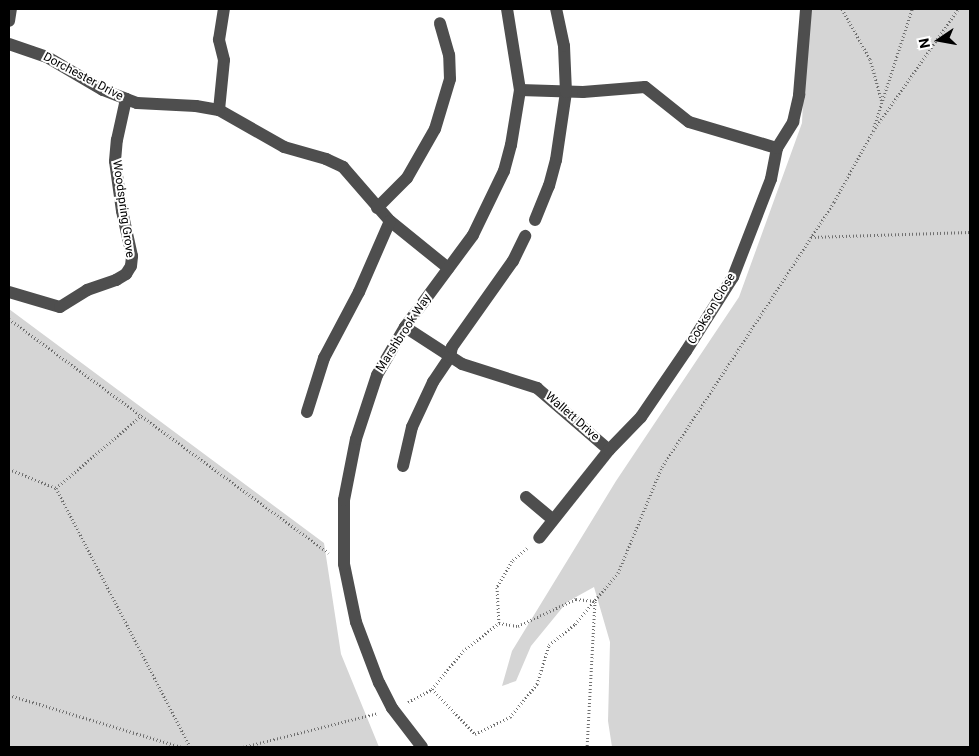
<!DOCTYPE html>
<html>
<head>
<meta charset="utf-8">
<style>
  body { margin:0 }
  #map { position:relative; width:979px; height:756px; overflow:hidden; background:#fff; font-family:Roboto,sans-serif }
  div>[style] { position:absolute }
  .green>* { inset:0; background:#d5d5d5 }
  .path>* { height:3px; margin-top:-1.5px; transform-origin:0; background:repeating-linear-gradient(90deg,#707070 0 1px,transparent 0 3.5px) }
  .minor>* { height:12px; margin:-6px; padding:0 6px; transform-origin:6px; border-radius:6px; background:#4e4e4e }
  span { translate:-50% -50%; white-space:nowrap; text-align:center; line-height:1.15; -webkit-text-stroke:4px #fff; paint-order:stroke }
  .street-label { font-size:12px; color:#000 }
  .frame { position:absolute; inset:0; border:10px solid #000; pointer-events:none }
  .north { position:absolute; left:914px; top:15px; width:50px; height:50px; -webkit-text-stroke:4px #fff; paint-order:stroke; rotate:258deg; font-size:14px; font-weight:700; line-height:20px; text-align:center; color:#000 }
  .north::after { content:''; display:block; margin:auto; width:18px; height:22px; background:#000; clip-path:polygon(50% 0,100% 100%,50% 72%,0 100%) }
</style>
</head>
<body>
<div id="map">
  <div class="green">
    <i style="clip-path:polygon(807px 9px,970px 9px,970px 747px,612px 747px,608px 721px,610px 642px,594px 587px,567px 602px,531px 646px,516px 681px,502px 686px,512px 651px,616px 481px,739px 297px,802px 123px)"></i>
    <i style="clip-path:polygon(9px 309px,324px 543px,341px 654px,379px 747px,9px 747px)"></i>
  </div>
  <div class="path">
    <i style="left:842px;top:9px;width:57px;rotate:60.8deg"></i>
    <i style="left:870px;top:59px;width:45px;rotate:74.4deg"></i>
    <i style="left:874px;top:127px;width:124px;rotate:-72.1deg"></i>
    <i style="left:811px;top:237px;width:159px;rotate:-1.8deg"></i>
    <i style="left:9px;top:319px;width:396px;rotate:36.2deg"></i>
    <i style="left:9px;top:469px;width:51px;rotate:22deg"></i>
    <i style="left:56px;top:488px;width:113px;rotate:-40.3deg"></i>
    <i style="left:56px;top:488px;width:292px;rotate:62.6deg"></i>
    <i style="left:527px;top:548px;width:20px;rotate:139deg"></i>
    <i style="left:512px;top:561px;width:30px;rotate:120deg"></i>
    <i style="left:497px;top:587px;width:36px;rotate:87deg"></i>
    <i style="left:499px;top:623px;width:19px;rotate:9deg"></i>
    <i style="left:518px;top:626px;width:64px;rotate:-25deg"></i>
    <i style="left:576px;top:599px;width:19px;rotate:6deg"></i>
    <i style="left:595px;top:601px;width:146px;rotate:93.1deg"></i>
    <i style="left:432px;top:689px;width:49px;rotate:-50.8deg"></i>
    <i style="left:463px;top:651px;width:46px;rotate:-37.9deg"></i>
    <i style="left:9px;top:695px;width:180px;rotate:16.8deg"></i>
    <i style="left:408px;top:702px;width:27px;rotate:-28deg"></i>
    <i style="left:432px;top:689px;width:62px;rotate:46.3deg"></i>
    <i style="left:475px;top:734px;width:39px;rotate:-26deg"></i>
    <i style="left:510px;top:717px;width:43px;rotate:-50.7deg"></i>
    <i style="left:537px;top:684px;width:41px;rotate:-72.9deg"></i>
    <i style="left:549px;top:645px;width:33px;rotate:-39deg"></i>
    <i style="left:575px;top:624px;width:67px;rotate:-49.9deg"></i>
    <i style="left:618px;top:573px;width:115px;rotate:-67.5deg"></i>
    <i style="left:662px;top:467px;width:316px;rotate:-57deg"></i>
    <i style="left:834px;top:202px;width:81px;rotate:-61.2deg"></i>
    <i style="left:873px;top:131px;width:149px;rotate:-55.1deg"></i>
    <i style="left:243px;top:747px;width:139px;rotate:-14.1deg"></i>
  </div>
  <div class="minor">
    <i style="left:9px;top:21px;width:12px;rotate:-81deg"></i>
    <i style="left:9px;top:44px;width:40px;rotate:18.9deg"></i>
    <i style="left:47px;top:57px;width:65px;rotate:30.5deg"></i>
    <i style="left:103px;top:90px;width:25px;rotate:21deg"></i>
    <i style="left:126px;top:99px;width:12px;rotate:20deg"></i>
    <i style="left:137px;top:103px;width:59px;rotate:2.9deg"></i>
    <i style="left:196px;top:106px;width:23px;rotate:10deg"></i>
    <i style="left:219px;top:110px;width:75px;rotate:29.6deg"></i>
    <i style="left:284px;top:147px;width:44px;rotate:15.9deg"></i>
    <i style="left:326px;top:159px;width:19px;rotate:25deg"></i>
    <i style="left:343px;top:167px;width:72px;rotate:49deg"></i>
    <i style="left:390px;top:221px;width:75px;rotate:39deg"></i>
    <i style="left:520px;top:90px;width:63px;rotate:1.8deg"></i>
    <i style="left:583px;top:92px;width:62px;rotate:-4.6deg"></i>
    <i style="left:645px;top:87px;width:56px;rotate:38.5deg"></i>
    <i style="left:689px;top:122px;width:92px;rotate:16.5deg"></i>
    <i style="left:219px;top:110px;width:50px;rotate:-84.3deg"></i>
    <i style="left:224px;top:60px;width:21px;rotate:-104deg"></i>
    <i style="left:219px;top:40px;width:31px;rotate:-81deg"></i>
    <i style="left:377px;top:208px;width:42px;rotate:-45deg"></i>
    <i style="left:407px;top:178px;width:56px;rotate:-60.3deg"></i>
    <i style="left:435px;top:129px;width:52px;rotate:-73.3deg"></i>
    <i style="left:450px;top:79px;width:24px;rotate:-92deg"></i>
    <i style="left:449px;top:55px;width:33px;rotate:-106deg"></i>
    <i style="left:535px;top:220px;width:37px;rotate:-68deg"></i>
    <i style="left:549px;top:186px;width:27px;rotate:-75deg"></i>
    <i style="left:556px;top:160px;width:69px;rotate:-81.6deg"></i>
    <i style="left:566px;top:92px;width:46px;rotate:-92.5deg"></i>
    <i style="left:564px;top:46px;width:38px;rotate:-102deg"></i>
    <i style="left:9px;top:292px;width:53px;rotate:16.4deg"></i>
    <i style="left:60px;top:307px;width:32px;rotate:-32deg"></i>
    <i style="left:87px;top:290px;width:31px;rotate:-19deg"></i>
    <i style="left:116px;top:280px;width:12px;rotate:-31deg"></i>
    <i style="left:126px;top:274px;width:9px;rotate:-58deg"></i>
    <i style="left:131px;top:266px;width:10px;rotate:-84deg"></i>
    <i style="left:132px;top:256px;width:46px;rotate:-102.5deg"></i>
    <i style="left:122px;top:211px;width:50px;rotate:-98deg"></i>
    <i style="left:115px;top:161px;width:21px;rotate:-85deg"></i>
    <i style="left:117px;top:140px;width:42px;rotate:-77.6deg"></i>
    <i style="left:405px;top:327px;width:68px;rotate:33deg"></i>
    <i style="left:462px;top:364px;width:79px;rotate:17.7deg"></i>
    <i style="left:537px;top:388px;width:95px;rotate:40.7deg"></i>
    <i style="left:609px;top:450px;width:112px;rotate:128.5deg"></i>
    <i style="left:307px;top:412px;width:57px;rotate:-72.5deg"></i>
    <i style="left:324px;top:358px;width:75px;rotate:-62.1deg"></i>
    <i style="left:359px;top:292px;width:77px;rotate:-66.4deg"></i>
    <i style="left:609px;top:450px;width:46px;rotate:-45.9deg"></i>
    <i style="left:641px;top:417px;width:80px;rotate:-55.7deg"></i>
    <i style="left:686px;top:351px;width:88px;rotate:-57.6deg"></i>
    <i style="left:733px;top:277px;width:105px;rotate:-68.8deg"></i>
    <i style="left:771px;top:179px;width:32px;rotate:-79deg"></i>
    <i style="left:777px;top:148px;width:31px;rotate:-58deg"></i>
    <i style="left:793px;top:122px;width:28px;rotate:-77deg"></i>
    <i style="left:799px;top:95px;width:86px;rotate:-85.3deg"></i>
    <i style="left:403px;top:466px;width:40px;rotate:-77deg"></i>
    <i style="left:412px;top:427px;width:50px;rotate:-65deg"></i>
    <i style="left:433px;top:382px;width:30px;rotate:-56deg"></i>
    <i style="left:450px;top:357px;width:10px;rotate:-79deg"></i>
    <i style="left:452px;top:347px;width:105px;rotate:-54.7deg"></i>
    <i style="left:513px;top:261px;width:28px;rotate:-64deg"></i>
    <i style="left:526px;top:497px;width:34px;rotate:40deg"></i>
    <i style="left:422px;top:747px;width:49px;rotate:-127.6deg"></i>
    <i style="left:392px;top:708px;width:28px;rotate:-117deg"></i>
    <i style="left:379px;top:683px;width:65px;rotate:-110.7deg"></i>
    <i style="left:356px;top:622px;width:59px;rotate:-101.7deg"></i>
    <i style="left:344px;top:564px;width:64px;rotate:-90deg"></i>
    <i style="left:344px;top:500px;width:62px;rotate:-78.9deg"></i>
    <i style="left:356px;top:439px;width:67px;rotate:-71.8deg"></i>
    <i style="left:377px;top:375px;width:56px;rotate:-59.7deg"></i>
    <i style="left:405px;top:327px;width:114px;rotate:-53.5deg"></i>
    <i style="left:473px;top:235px;width:71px;rotate:-64.2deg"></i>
    <i style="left:504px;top:171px;width:27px;rotate:-75deg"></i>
    <i style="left:511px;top:145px;width:56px;rotate:-80.7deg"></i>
    <i style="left:520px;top:90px;width:82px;rotate:-99.1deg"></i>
  </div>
  <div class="street-label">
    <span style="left:83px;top:77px;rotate:28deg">Dorchester Drive</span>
    <span style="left:123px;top:209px;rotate:82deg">Woodspring Grove</span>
    <span style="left:712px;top:309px;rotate:-59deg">Cookson Close</span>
    <span style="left:404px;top:333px;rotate:-57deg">Marshbrook Way</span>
    <span style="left:572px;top:417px;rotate:41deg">Wallett Drive</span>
  </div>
  <div class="frame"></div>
  <div class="north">N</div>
</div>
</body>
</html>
